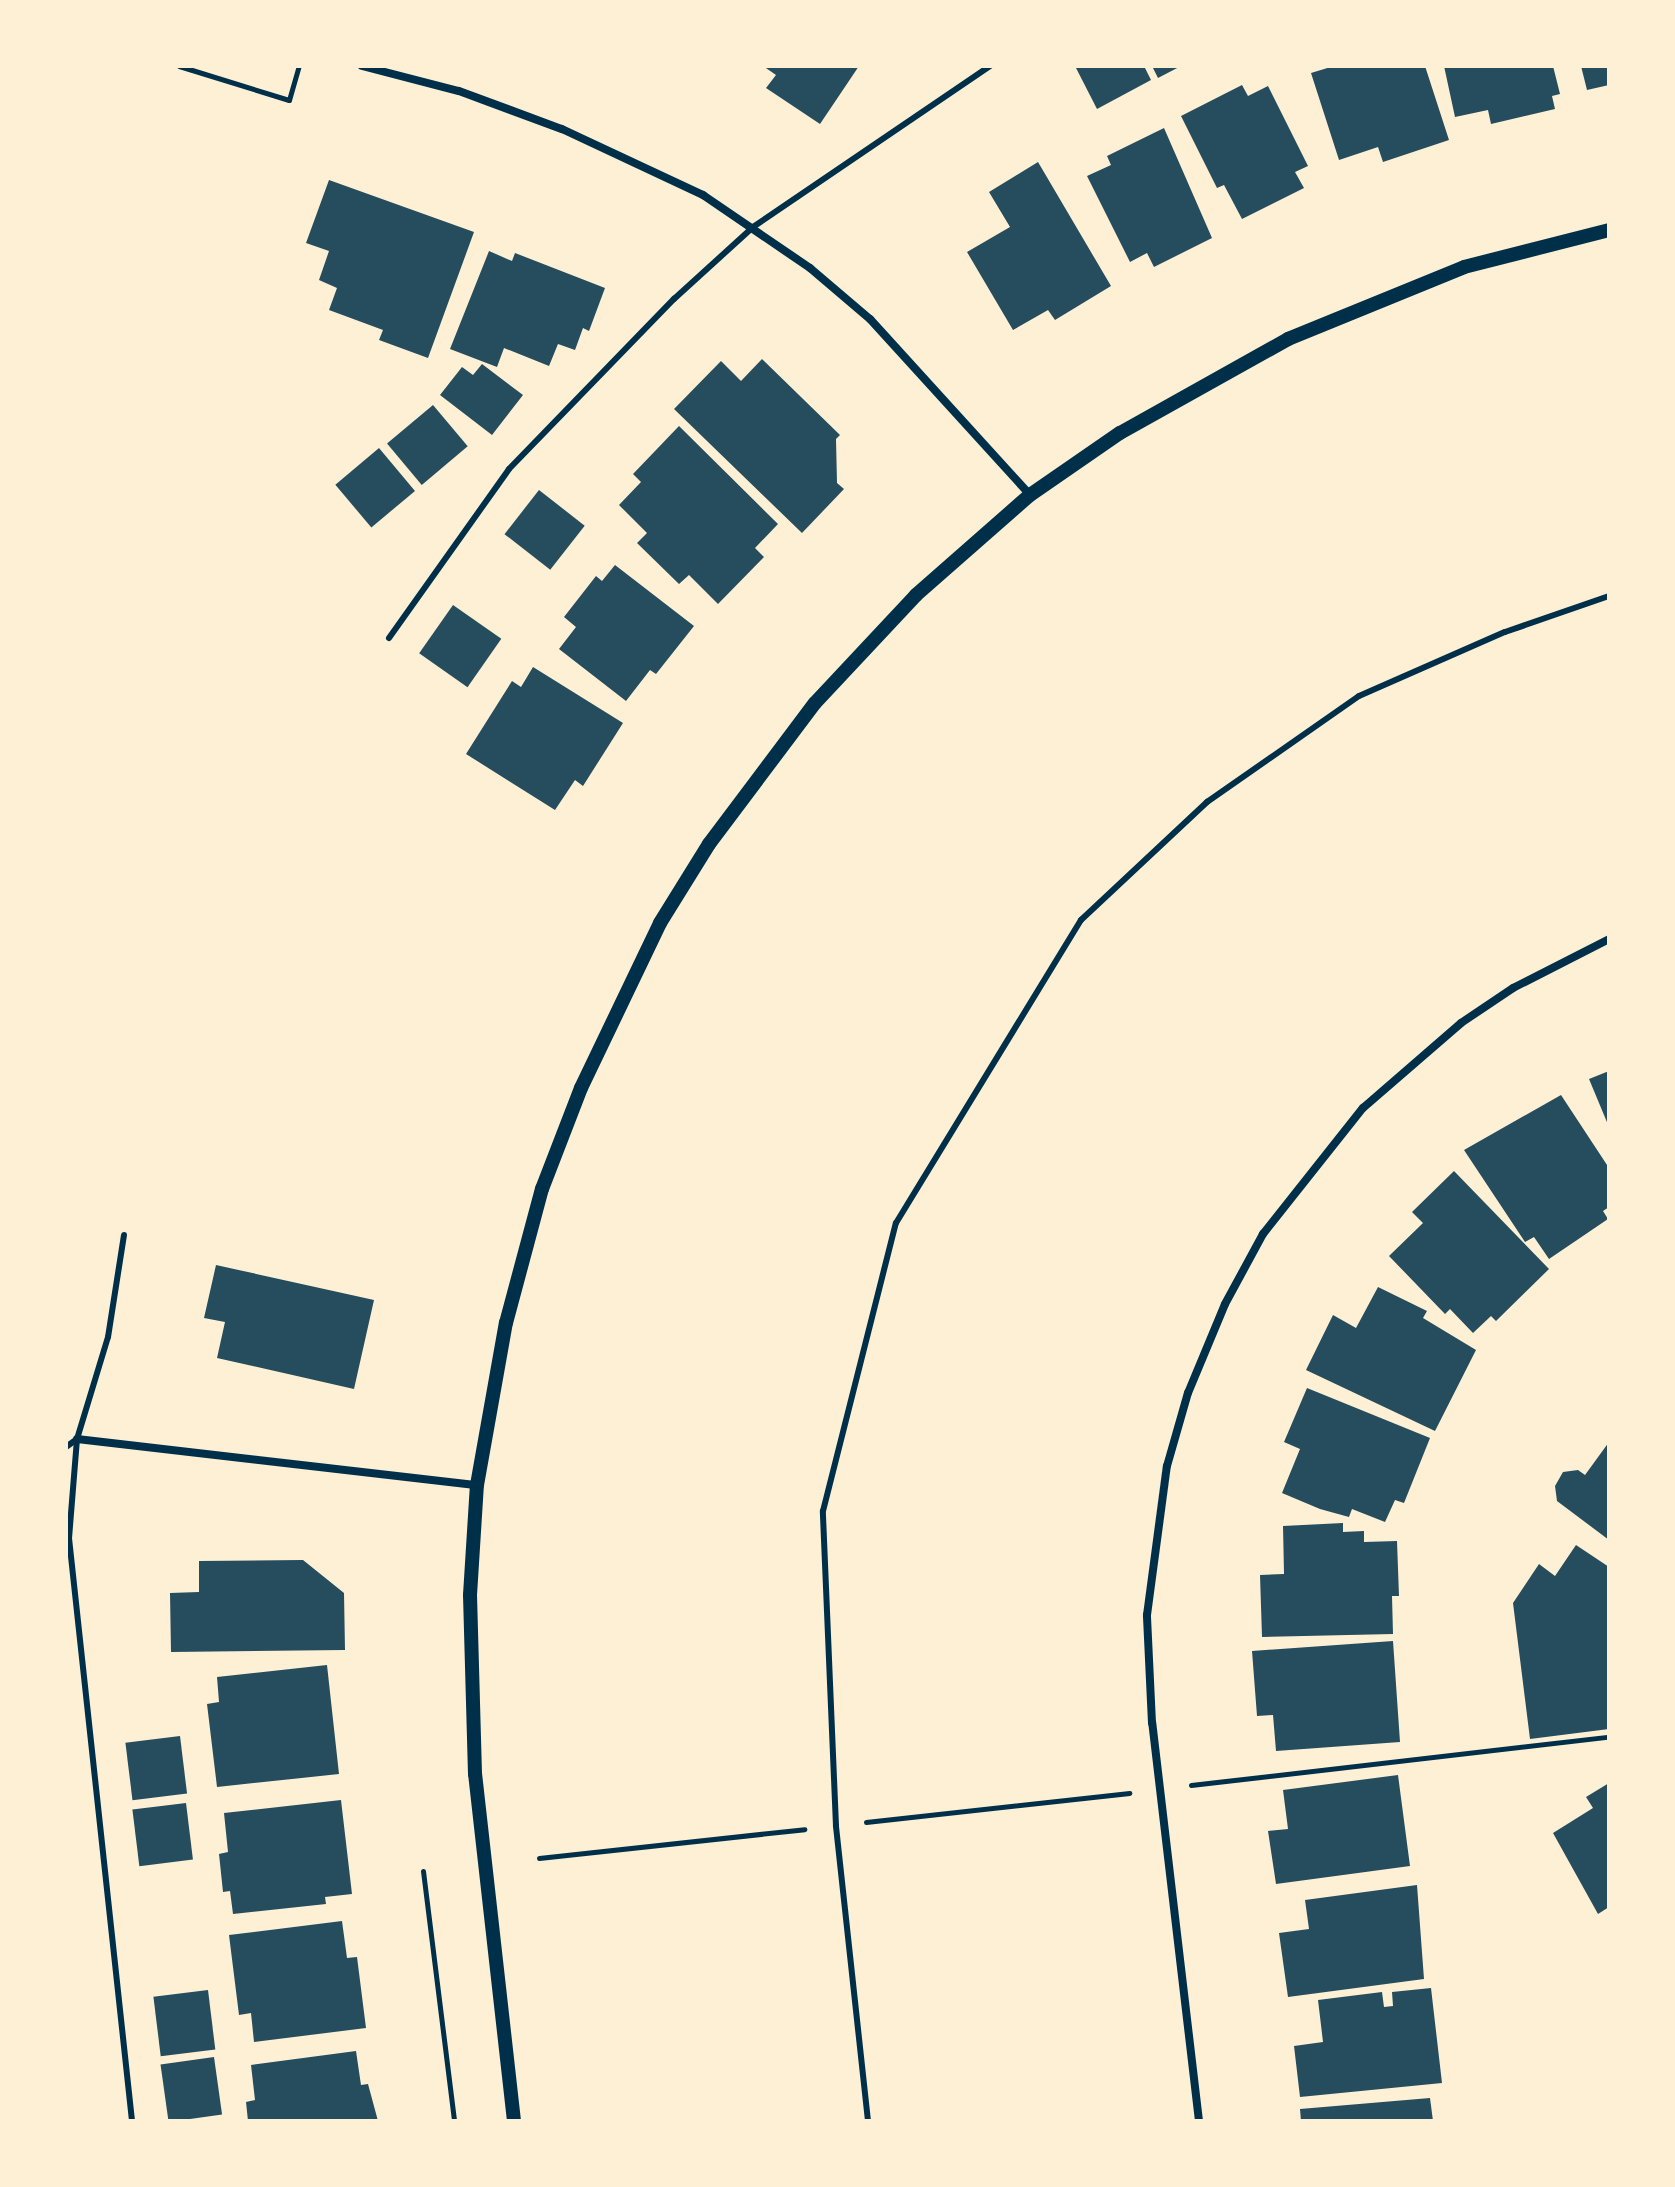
<!DOCTYPE html>
<html>
<head>
<meta charset="utf-8">
<style>
  body { margin:0 }
  #map { position:relative; width:1675px; height:2187px; overflow:hidden; background:#fdf0d5; font-family:"PT Sans",sans-serif }
  div>[style] { position:absolute }
  .building>* { inset:0; background:#264d5e; transform-origin:0 0 }
  .path>* { height:5px; margin:-2.5px; padding:0 2.5px; transform-origin:2.5px; border-radius:2.5px; background:#003049 }
  .service>* { height:6px; margin:-3px; padding:0 3px; transform-origin:3px; border-radius:3px; background:#003049 }
  .minor>* { height:8px; margin:-4px; padding:0 4px; transform-origin:4px; border-radius:4px; background:#003049 }
  .tertiary>* { height:14px; margin:-7px; padding:0 7px; transform-origin:7px; border-radius:7px; background:#003049 }
  span { translate:-50% -50%; white-space:nowrap; text-align:center; line-height:1.15; -webkit-text-stroke:8px #fdf0d5; paint-order:stroke }
  .frame { position:absolute; inset:0; border:68px solid #fdf0d5; pointer-events:none }
</style>
</head>
<body>
<div id="map">
  <div class="building">
    <i style="clip-path:polygon(763px 66px,859px 66px,820px 124px,766px 88px,776px 75px)"></i>
    <i style="clip-path:polygon(1075px 66px,1144px 66px,1151px 80px,1097px 109px)"></i>
    <i style="clip-path:polygon(1152px 66px,1181px 66px,1158px 78px)"></i>
    <i style="clip-path:polygon(1334px 66px,1425px 66px,1449px 140px,1383px 162px,1378px 147px,1339px 160px,1311px 73px)"></i>
    <i style="clip-path:polygon(1444px 66px,1553px 66px,1560px 94px,1552px 96px,1555px 109px,1491px 124px,1488px 110px,1455px 117px)"></i>
    <i style="clip-path:polygon(1581px 66px,1609px 66px,1609px 85px,1587px 90px)"></i>
    <i style="clip-path:polygon(1242px 85px,1248px 96px,1268px 86px,1308px 166px,1295px 172px,1304px 188px,1242px 219px,1224px 185px,1217px 188px,1181px 116px)"></i>
    <i style="clip-path:polygon(1164px 128px,1212px 238px,1154px 267px,1147px 253px,1130px 262px,1087px 176px,1111px 165px,1107px 156px)"></i>
    <i style="clip-path:polygon(1038px 162px,1111px 286px,1055px 320px,1048px 310px,1013px 330px,967px 252px,1010px 227px,989px 192px)"></i>
    <i style="clip-path:polygon(329px 180px,474px 232px,428px 358px,379px 340px,383px 330px,329px 310px,337px 288px,319px 280px,329px 251px,306px 243px)"></i>
    <i style="clip-path:polygon(489px 251px,512px 261px,515px 253px,605px 288px,589px 331px,583px 328px,575px 350px,558px 344px,549px 366px,504px 348px,497px 367px,450px 349px)"></i>
    <i style="clip-path:polygon(762px 359px,840px 435px,836px 439px,837px 483px,844px 489px,802px 533px,674px 409px,721px 361px,741px 381px)"></i>
    <i style="clip-path:polygon(482px 364px,523px 395px,492px 435px,440px 395px,462px 367px,473px 375px)"></i>
    <i style="left:433px;top:405px;width:54px;height:60px;rotate:50deg"></i>
    <i style="clip-path:polygon(679px 426px,778px 524px,755px 548px,764px 557px,718px 604px,689px 575px,679px 584px,637px 543px,647px 533px,619px 505px,641px 482px,633px 474px)"></i>
    <i style="left:379px;top:448px;width:56px;height:57px;rotate:50deg"></i>
    <i style="left:539px;top:490px;width:58px;height:56px;rotate:38deg"></i>
    <i style="clip-path:polygon(615px 565px,694px 626px,656px 674px,650px 670px,626px 701px,559px 649px,576px 627px,564px 617px,596px 576px,602px 581px)"></i>
    <i style="left:453px;top:605px;width:59px;height:59px;rotate:35deg"></i>
    <i style="clip-path:polygon(533px 667px,623px 723px,583px 786px,575px 780px,555px 810px,466px 754px,512px 681px,521px 687px)"></i>
    <i style="clip-path:polygon(1609px 1071px,1609px 1127px,1589px 1079px)"></i>
    <i style="clip-path:polygon(1561px 1095px,1609px 1168px,1609px 1207px,1603px 1211px,1608px 1219px,1549px 1259px,1534px 1237px,1525px 1242px,1464px 1150px)"></i>
    <i style="clip-path:polygon(1454px 1171px,1549px 1269px,1496px 1321px,1491px 1316px,1473px 1333px,1450px 1309px,1445px 1314px,1389px 1256px,1423px 1223px,1412px 1212px)"></i>
    <i style="clip-path:polygon(216px 1265px,374px 1300px,354px 1389px,217px 1358px,225px 1322px,204px 1318px)"></i>
    <i style="clip-path:polygon(1378px 1287px,1427px 1311px,1423px 1318px,1476px 1350px,1435px 1431px,1306px 1370px,1333px 1315px,1356px 1328px)"></i>
    <i style="clip-path:polygon(1307px 1388px,1430px 1438px,1404px 1503px,1395px 1500px,1385px 1522px,1352px 1509px,1349px 1517px,1320px 1509px,1282px 1493px,1300px 1449px,1284px 1442px)"></i>
    <i style="clip-path:polygon(1609px 1442px,1609px 1540px,1557px 1501px,1555px 1486px,1563px 1472px,1578px 1470px,1585px 1475px)"></i>
    <i style="clip-path:polygon(1343px 1523px,1343px 1532px,1364px 1531px,1364px 1542px,1397px 1541px,1399px 1596px,1392px 1596px,1393px 1634px,1262px 1637px,1260px 1575px,1284px 1574px,1283px 1526px)"></i>
    <i style="clip-path:polygon(1576px 1545px,1609px 1567px,1609px 1729px,1530px 1739px,1513px 1603px,1539px 1564px,1555px 1576px)"></i>
    <i style="clip-path:polygon(303px 1560px,344px 1593px,345px 1650px,171px 1652px,170px 1593px,199px 1592px,199px 1561px)"></i>
    <i style="clip-path:polygon(1393px 1641px,1400px 1742px,1276px 1751px,1273px 1715px,1257px 1716px,1252px 1651px)"></i>
    <i style="clip-path:polygon(327px 1665px,339px 1774px,217px 1787px,207px 1704px,219px 1702px,217px 1677px)"></i>
    <i style="left:180px;top:1736px;width:58px;height:55px;rotate:83deg"></i>
    <i style="clip-path:polygon(1398px 1775px,1410px 1866px,1276px 1884px,1268px 1831px,1288px 1829px,1283px 1790px)"></i>
    <i style="clip-path:polygon(1609px 1783px,1609px 1907px,1598px 1914px,1553px 1833px,1593px 1808px,1586px 1797px)"></i>
    <i style="clip-path:polygon(341px 1800px,352px 1894px,325px 1897px,326px 1904px,233px 1914px,230px 1891px,223px 1892px,219px 1854px,228px 1852px,224px 1813px)"></i>
    <i style="left:186px;top:1803px;width:57px;height:54px;rotate:83deg"></i>
    <i style="clip-path:polygon(1417px 1885px,1424px 1979px,1288px 1997px,1279px 1933px,1309px 1929px,1305px 1900px)"></i>
    <i style="clip-path:polygon(342px 1921px,347px 1958px,357px 1957px,366px 2028px,254px 2042px,251px 2013px,239px 2015px,229px 1935px)"></i>
    <i style="clip-path:polygon(1431px 1988px,1442px 2083px,1300px 2097px,1294px 2046px,1323px 2042px,1318px 2000px,1382px 1992px,1384px 2007px,1393px 2006px,1392px 1992px)"></i>
    <i style="left:208px;top:1990px;width:60px;height:55px;rotate:83deg"></i>
    <i style="clip-path:polygon(356px 2051px,361px 2085px,368px 2084px,378px 2121px,248px 2121px,246px 2102px,255px 2100px,251px 2065px)"></i>
    <i style="left:214px;top:2057px;width:58px;height:54px;rotate:82deg"></i>
    <i style="clip-path:polygon(1430px 2098px,1433px 2121px,1301px 2121px,1300px 2109px)"></i>
  </div>
  <div class="path">
    <i style="left:179px;top:66px;width:115px;rotate:17.2deg"></i>
    <i style="left:289px;top:100px;width:35px;rotate:-74deg"></i>
    <i style="left:1191px;top:1785px;width:421px;rotate:-6.6deg"></i>
    <i style="left:866px;top:1822px;width:265px;rotate:-6.3deg"></i>
    <i style="left:539px;top:1858px;width:267px;rotate:-6.2deg"></i>
    <i style="left:423px;top:1871px;width:252px;rotate:82.9deg"></i>
  </div>
  <div class="service">
    <i style="left:389px;top:638px;width:207px;rotate:-54.6deg"></i>
    <i style="left:509px;top:469px;width:237px;rotate:-45.9deg"></i>
    <i style="left:674px;top:299px;width:107px;rotate:-42.3deg"></i>
    <i style="left:753px;top:227px;width:287px;rotate:-34.2deg"></i>
    <i style="left:124px;top:1235px;width:103px;rotate:98.9deg"></i>
    <i style="left:108px;top:1337px;width:107px;rotate:106.9deg"></i>
    <i style="left:77px;top:1439px;width:99px;rotate:94.6deg"></i>
    <i style="left:69px;top:1538px;width:586px;rotate:83.83deg"></i>
    <i style="left:66px;top:1447px;width:14px;rotate:-36deg"></i>
    <i style="left:868px;top:2121px;width:297px;rotate:-96.2deg"></i>
    <i style="left:836px;top:1826px;width:315px;rotate:-92.4deg"></i>
    <i style="left:823px;top:1511px;width:297px;rotate:-75.8deg"></i>
    <i style="left:896px;top:1223px;width:355px;rotate:-58.6deg"></i>
    <i style="left:1081px;top:920px;width:173px;rotate:-43.1deg"></i>
    <i style="left:1207px;top:802px;width:185px;rotate:-34.9deg"></i>
    <i style="left:1359px;top:696px;width:159px;rotate:-23.7deg"></i>
    <i style="left:1505px;top:632px;width:110px;rotate:-19.1deg"></i>
  </div>
  <div class="minor">
    <i style="left:362px;top:66px;width:100px;rotate:14.5deg"></i>
    <i style="left:459px;top:91px;width:110px;rotate:20.3deg"></i>
    <i style="left:562px;top:129px;width:156px;rotate:25.1deg"></i>
    <i style="left:703px;top:195px;width:130px;rotate:34.3deg"></i>
    <i style="left:810px;top:268px;width:79px;rotate:40.4deg"></i>
    <i style="left:870px;top:319px;width:238px;rotate:47.7deg"></i>
    <i style="left:77px;top:1439px;width:403px;rotate:6.6deg"></i>
    <i style="left:1199px;top:2121px;width:401px;rotate:-96.7deg"></i>
    <i style="left:1152px;top:1723px;width:108px;rotate:-92.7deg"></i>
    <i style="left:1147px;top:1615px;width:150px;rotate:-82.4deg"></i>
    <i style="left:1167px;top:1466px;width:76px;rotate:-74deg"></i>
    <i style="left:1188px;top:1393px;width:96px;rotate:-67.4deg"></i>
    <i style="left:1225px;top:1304px;width:80px;rotate:-61.5deg"></i>
    <i style="left:1263px;top:1234px;width:161px;rotate:-51.6deg"></i>
    <i style="left:1363px;top:1108px;width:130px;rotate:-40.9deg"></i>
    <i style="left:1461px;top:1023px;width:63px;rotate:-33.9deg"></i>
    <i style="left:1513px;top:988px;width:108px;rotate:-27deg"></i>
  </div>
  <div class="tertiary">
    <i style="left:514px;top:2121px;width:349px;rotate:-96.4deg"></i>
    <i style="left:475px;top:1774px;width:179px;rotate:-91.6deg"></i>
    <i style="left:470px;top:1595px;width:110px;rotate:-86.4deg"></i>
    <i style="left:477px;top:1485px;width:165px;rotate:-79.9deg"></i>
    <i style="left:506px;top:1323px;width:139px;rotate:-75deg"></i>
    <i style="left:542px;top:1189px;width:108px;rotate:-68.9deg"></i>
    <i style="left:581px;top:1088px;width:183px;rotate:-64.4deg"></i>
    <i style="left:660px;top:923px;width:93px;rotate:-58.2deg"></i>
    <i style="left:709px;top:844px;width:176px;rotate:-53.1deg"></i>
    <i style="left:815px;top:703px;width:148px;rotate:-46.9deg"></i>
    <i style="left:916px;top:595px;width:152px;rotate:-41.3deg"></i>
    <i style="left:1030px;top:495px;width:109px;rotate:-34.6deg"></i>
    <i style="left:1120px;top:433px;width:193px;rotate:-29.2deg"></i>
    <i style="left:1288px;top:339px;width:190px;rotate:-22.2deg"></i>
    <i style="left:1464px;top:267px;width:150px;rotate:-14.3deg"></i>
  </div>
  <div class="frame"></div>
</div>
</body>
</html>
